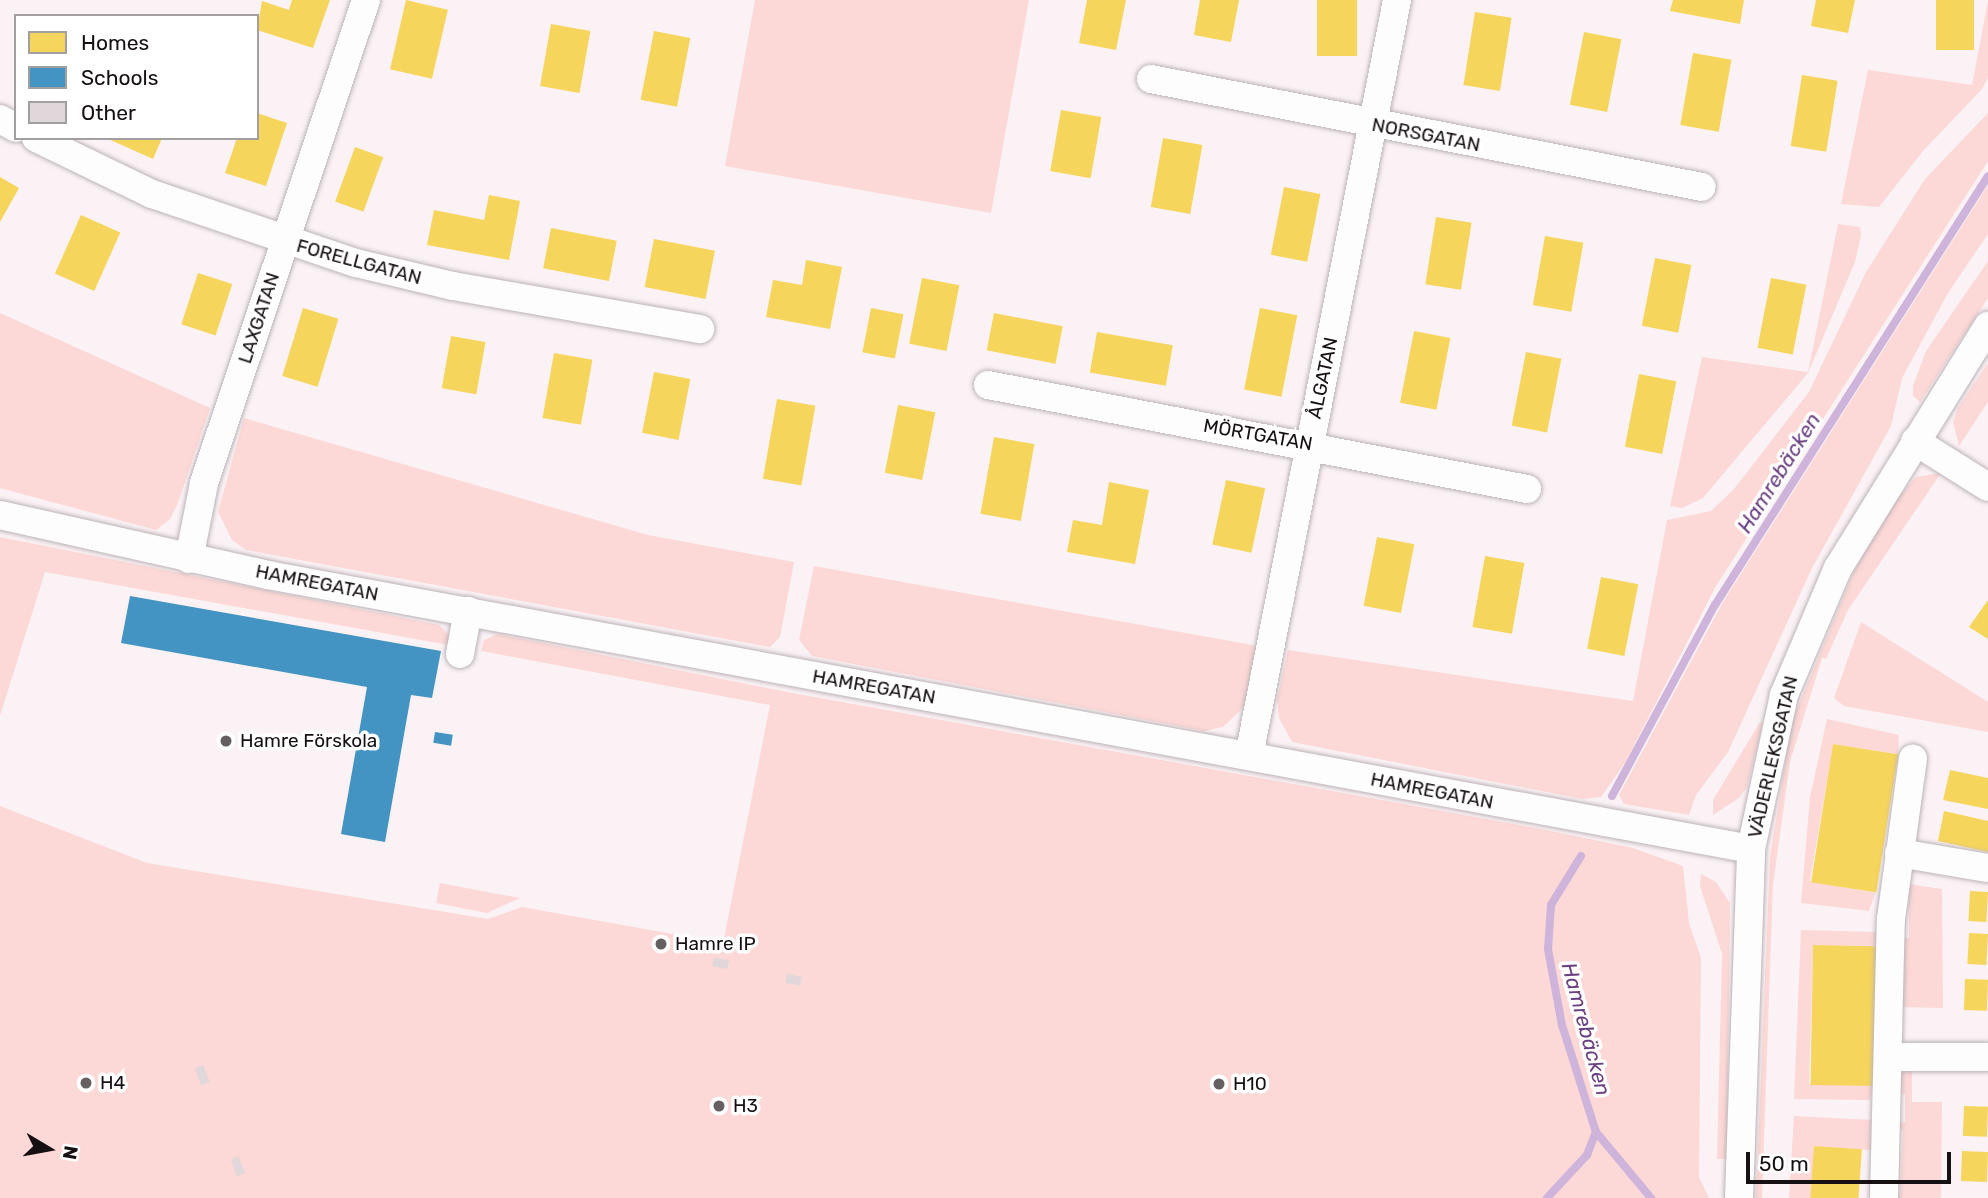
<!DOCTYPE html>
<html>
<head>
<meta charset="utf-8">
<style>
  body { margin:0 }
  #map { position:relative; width:1988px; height:1198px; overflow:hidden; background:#fbf2f6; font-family:Rubik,sans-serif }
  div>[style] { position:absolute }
  .green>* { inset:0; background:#fcd8d6 }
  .homes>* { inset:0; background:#f6d55c; transform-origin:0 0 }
  .schools>* { inset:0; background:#4393c3; transform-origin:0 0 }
  .stream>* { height:8px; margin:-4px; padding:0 4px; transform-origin:4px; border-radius:4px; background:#ceb4da }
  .building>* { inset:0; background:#e0d7da; transform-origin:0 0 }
  .roads { filter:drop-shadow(0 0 2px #bbb3b7) drop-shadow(0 0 2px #bbb3b7) }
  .minor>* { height:28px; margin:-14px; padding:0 14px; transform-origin:14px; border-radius:14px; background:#fefdfe }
  .dots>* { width:19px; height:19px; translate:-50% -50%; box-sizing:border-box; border:4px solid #fff; border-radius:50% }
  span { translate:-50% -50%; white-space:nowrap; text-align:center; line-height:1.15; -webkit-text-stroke:7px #fff; paint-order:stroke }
  .street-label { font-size:19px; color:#161013 }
  .poi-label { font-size:19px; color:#161013 }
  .left { translate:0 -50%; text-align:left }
  .water-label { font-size:21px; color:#6b4082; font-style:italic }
  .legend { position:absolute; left:14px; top:14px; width:245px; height:126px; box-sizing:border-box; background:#fff; border:2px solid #a29fa1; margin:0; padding:9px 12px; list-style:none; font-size:21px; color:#161013 }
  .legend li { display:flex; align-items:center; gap:14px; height:35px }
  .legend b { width:35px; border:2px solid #a29fa1 }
  .north { position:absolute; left:14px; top:1114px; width:70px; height:70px; -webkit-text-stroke:5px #fff; paint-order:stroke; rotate:100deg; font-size:19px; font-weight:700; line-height:28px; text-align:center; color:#161013 }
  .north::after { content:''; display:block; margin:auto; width:24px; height:32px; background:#161013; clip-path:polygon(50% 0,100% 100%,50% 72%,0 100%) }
  .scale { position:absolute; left:1746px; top:1152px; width:205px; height:32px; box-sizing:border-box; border:4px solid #161013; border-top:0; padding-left:9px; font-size:21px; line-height:24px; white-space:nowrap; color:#161013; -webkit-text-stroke:5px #fff; paint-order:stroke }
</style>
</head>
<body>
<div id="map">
  <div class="green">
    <i style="clip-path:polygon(755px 0,1029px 0,991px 213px,725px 166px)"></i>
    <i style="clip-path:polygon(1988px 0,1988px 78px,1982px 89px,1923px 151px,1879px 207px,1841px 204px,1868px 70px,1972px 85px)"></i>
    <i style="clip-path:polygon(1988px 113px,1988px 161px,1716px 586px,1625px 763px,1601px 797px,1582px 799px,1292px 742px,1279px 718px,1277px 700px,1288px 650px,1633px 701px,1667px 520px,1711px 511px,1734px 489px,1809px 392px,1866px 272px,1925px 179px)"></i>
    <i style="clip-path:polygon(1988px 185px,1988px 234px,1948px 293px,1902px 378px,1891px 426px,1812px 568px,1728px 752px,1696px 795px,1689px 815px,1624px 804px,1619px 795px,1723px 602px)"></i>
    <i style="clip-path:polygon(1838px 224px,1860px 227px,1861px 235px,1855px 262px,1808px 373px,1703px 498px,1682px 508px,1670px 506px,1702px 357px,1808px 372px)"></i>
    <i style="clip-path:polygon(1988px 261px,1988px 298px,1920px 402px,1913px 396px,1913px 386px,1926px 351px)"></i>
    <i style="clip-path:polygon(0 313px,210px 408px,178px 503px,170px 519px,156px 530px,0 488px)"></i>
    <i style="clip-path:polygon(1988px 363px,1988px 402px,1959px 446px,1953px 422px,1958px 408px)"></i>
    <i style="clip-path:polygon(244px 418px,648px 535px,794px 562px,780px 637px,770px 647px,246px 550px,232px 540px,218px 512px)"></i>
    <i style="clip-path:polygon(1941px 473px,1848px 610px,1826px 659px,1822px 658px,1790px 762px,1773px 885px,1762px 1198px,1756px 1198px,1770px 857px,1792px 721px,1855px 569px,1891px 506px,1916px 477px)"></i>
    <i style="clip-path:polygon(0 537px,439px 625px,449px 635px,449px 645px,45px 572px,0 716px)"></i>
    <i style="clip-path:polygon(814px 566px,1258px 646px,1247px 704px,1223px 727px,1204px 731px,812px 656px,799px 640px)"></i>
    <i style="clip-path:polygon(1861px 622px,1988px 702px,1988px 732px,1844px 706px,1834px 698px)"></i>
    <i style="clip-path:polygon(498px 634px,792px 693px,1541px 829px,1633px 848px,1683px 866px,1689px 923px,1701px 958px,1699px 1177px,1709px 1198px,0 1198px,0 806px,147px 863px,488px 919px,522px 907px,723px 943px,770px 705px,481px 651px,484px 640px)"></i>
    <i style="clip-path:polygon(1827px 719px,1899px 735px,1898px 754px,1833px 744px,1810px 881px,1875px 893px,1869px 911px,1801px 903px,1810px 797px)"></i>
    <i style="clip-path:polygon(1760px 722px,1763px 723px,1747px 787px,1739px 798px,1713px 815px,1713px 800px)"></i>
    <i style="clip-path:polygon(1701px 874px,1716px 882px,1730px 903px,1727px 1159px,1717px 1159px,1722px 954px,1700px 886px)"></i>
    <i style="clip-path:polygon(440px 883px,520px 898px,487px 913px,436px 903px)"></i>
    <i style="clip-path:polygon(1908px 884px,1942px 889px,1943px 1008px,1898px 1007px,1900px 939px,1909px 938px)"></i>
    <i style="clip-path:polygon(1801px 930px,1877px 932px,1878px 946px,1813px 945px,1809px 1084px,1874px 1086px,1870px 1100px,1794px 1099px)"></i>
    <i style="clip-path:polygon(1912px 1068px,1912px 1102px,1942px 1102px,1941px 1198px,1893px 1198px,1900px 1195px,1903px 1131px,1897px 1123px,1905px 1122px,1905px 1094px,1896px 1094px,1896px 1072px)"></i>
    <i style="clip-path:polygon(1794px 1116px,1873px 1120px,1871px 1150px,1814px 1146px,1811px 1198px,1789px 1198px)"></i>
  </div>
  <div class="homes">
    <i style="clip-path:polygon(292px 0,330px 0,313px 48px,257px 30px,262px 1px,289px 10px)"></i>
    <i style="left:406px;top:0;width:43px;height:71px;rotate:13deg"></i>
    <i style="clip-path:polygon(1087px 0,1126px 0,1116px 50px,1079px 43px)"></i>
    <i style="clip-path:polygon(1200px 0,1239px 0,1231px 42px,1194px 35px)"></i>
    <i style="left:1317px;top:0;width:40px;height:56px"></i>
    <i style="clip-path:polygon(1673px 0,1744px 0,1740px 24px,1670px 11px)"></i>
    <i style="clip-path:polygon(1816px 0,1855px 0,1848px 33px,1811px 26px)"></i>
    <i style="left:1936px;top:0;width:38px;height:50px"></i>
    <i style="left:1475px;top:12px;width:37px;height:74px;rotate:9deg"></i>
    <i style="left:551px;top:24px;width:40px;height:63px;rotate:10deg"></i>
    <i style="left:654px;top:31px;width:37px;height:70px;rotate:11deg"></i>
    <i style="left:1584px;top:32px;width:38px;height:74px;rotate:11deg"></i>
    <i style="left:1693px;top:53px;width:39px;height:73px;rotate:10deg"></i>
    <i style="left:1802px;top:75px;width:36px;height:72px;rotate:9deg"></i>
    <i style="left:1061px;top:110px;width:41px;height:62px;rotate:10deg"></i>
    <i style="clip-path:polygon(257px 113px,287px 123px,266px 186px,225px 173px,237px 138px,257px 138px)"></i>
    <i style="clip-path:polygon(106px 138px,162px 138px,153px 159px)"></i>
    <i style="left:1163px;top:138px;width:40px;height:70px;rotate:10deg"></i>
    <i style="left:355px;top:147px;width:30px;height:58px;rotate:20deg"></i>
    <i style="clip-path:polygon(0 177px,19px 188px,0 222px)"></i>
    <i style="left:1284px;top:187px;width:37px;height:69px;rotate:11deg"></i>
    <i style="clip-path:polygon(489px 195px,520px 201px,509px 260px,427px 245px,434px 210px,484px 220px)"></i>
    <i style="left:81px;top:215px;width:43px;height:64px;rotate:24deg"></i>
    <i style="left:1436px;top:217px;width:36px;height:68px;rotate:9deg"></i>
    <i style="left:551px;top:228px;width:67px;height:41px;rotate:11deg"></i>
    <i style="left:1545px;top:236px;width:39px;height:70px;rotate:10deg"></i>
    <i style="left:654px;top:239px;width:62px;height:49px;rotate:11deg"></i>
    <i style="left:1655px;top:258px;width:37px;height:69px;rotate:11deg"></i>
    <i style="clip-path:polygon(806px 260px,842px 267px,830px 329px,766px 317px,773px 280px,802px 285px)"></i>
    <i style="left:198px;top:273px;width:36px;height:54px;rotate:18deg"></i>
    <i style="left:922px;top:278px;width:38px;height:67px;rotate:11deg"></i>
    <i style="left:1771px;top:278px;width:36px;height:71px;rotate:11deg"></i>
    <i style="left:303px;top:308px;width:37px;height:71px;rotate:17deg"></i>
    <i style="left:871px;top:308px;width:33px;height:45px;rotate:11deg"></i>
    <i style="left:1260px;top:308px;width:38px;height:83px;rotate:11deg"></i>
    <i style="left:994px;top:313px;width:70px;height:38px;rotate:11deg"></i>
    <i style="left:1414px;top:331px;width:37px;height:73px;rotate:11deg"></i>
    <i style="left:1097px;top:332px;width:77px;height:41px;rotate:10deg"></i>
    <i style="left:451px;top:336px;width:35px;height:53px;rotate:10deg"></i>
    <i style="left:1526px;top:352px;width:36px;height:75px;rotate:11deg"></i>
    <i style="left:554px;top:353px;width:39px;height:66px;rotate:10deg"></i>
    <i style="left:654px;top:372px;width:37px;height:62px;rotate:11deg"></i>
    <i style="left:1639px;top:374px;width:38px;height:74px;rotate:11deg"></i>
    <i style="left:777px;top:399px;width:39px;height:81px;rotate:10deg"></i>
    <i style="left:898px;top:405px;width:38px;height:69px;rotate:11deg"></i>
    <i style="left:994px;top:437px;width:41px;height:78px;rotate:10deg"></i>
    <i style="left:1226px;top:480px;width:40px;height:66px;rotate:12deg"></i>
    <i style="clip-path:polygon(1109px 482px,1149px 490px,1135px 564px,1067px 552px,1073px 520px,1102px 525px)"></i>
    <i style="left:1377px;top:537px;width:38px;height:70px;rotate:11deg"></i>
    <i style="left:1485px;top:556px;width:40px;height:72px;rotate:10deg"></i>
    <i style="left:1601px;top:577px;width:38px;height:73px;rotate:11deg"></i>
    <i style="clip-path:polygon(1988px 600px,1988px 639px,1969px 627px)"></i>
    <i style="left:1833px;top:744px;width:66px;height:140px;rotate:9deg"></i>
    <i style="clip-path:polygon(1950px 770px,1988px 778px,1988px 809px,1943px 800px)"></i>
    <i style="clip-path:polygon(1944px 811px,1988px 821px,1988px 852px,1938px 841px)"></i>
    <i style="left:1970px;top:891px;width:18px;height:30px;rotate:3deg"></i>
    <i style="left:1969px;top:933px;width:19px;height:31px;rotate:3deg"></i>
    <i style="left:1813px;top:945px;width:65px;height:140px;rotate:1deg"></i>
    <i style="left:1965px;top:979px;width:23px;height:31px;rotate:2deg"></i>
    <i style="left:1964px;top:1106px;width:24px;height:30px;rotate:2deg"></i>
    <i style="left:1814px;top:1146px;width:48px;height:52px;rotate:4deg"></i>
    <i style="left:1962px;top:1151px;width:26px;height:30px;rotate:2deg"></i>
  </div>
  <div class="schools">
    <i style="clip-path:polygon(130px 596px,441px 651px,432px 698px,411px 695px,385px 842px,341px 834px,367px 687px,121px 643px)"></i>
    <i style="left:435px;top:732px;width:18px;height:11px;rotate:9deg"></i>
  </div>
  <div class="stream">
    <i style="left:1612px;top:796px;width:217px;rotate:-61.7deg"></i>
    <i style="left:1715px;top:605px;width:508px;rotate:-57.53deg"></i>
    <i style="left:1581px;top:856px;width:57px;rotate:121.5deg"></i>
    <i style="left:1551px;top:905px;width:44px;rotate:93.9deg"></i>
    <i style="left:1548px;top:949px;width:77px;rotate:79.6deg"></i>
    <i style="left:1562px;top:1025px;width:112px;rotate:72.4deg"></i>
    <i style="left:1596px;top:1132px;width:86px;rotate:50.2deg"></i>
    <i style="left:1547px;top:1198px;width:59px;rotate:-47.1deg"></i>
    <i style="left:1587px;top:1155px;width:25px;rotate:-69deg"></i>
  </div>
  <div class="building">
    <i style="clip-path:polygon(714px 958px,729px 960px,727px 969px,712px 966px)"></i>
    <i style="left:787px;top:974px;width:15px;height:9px;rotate:11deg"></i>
    <i style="left:203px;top:1065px;width:18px;height:9px;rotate:68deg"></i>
    <i style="clip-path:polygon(238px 1156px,245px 1173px,237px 1177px,231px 1160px)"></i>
  </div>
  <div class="roads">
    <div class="minor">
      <i style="left:1151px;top:79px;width:561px;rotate:11.09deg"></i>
      <i style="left:0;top:119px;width:18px;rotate:29deg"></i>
      <i style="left:36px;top:138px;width:129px;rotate:25.8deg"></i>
      <i style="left:152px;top:194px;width:215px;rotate:18.7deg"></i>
      <i style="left:356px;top:263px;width:100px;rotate:13.3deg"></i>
      <i style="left:453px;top:286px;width:251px;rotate:9.9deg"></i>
      <i style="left:988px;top:385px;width:549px;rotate:10.92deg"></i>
      <i style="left:1915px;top:441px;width:86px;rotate:32.2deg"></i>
      <i style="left:0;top:515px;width:275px;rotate:12.6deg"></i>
      <i style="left:268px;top:575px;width:1508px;rotate:10.47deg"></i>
      <i style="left:189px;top:559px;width:77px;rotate:-78.8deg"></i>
      <i style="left:204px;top:483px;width:509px;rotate:-71.46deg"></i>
      <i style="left:460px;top:654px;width:44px;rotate:-79.5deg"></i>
      <i style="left:1249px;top:756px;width:770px;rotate:-78.92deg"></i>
      <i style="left:1899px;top:853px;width:90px;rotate:9.6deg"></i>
      <i style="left:1889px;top:1057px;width:99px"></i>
      <i style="left:1739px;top:1198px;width:349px;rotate:-88deg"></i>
      <i style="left:1751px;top:849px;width:157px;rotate:-77.9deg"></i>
      <i style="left:1784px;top:695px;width:138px;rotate:-67deg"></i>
      <i style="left:1838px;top:568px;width:285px;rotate:-58.2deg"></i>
      <i style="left:1884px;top:1198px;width:279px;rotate:-88.6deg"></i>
      <i style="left:1891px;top:919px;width:162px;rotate:-82.2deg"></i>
    </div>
  </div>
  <div class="dots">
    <i style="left:226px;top:741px;background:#665f62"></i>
    <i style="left:661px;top:944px;background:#665f62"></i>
    <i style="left:86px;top:1083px;background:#665f62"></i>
    <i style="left:1219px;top:1084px;background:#665f62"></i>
    <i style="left:719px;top:1106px;background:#665f62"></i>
  </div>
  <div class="street-label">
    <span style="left:1426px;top:135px;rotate:11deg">NORSGATAN</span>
    <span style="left:359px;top:262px;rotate:15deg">FORELLGATAN</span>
    <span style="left:259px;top:318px;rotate:-72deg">LAXGATAN</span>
    <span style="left:1323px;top:378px;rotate:-78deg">ÅLGATAN</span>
    <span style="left:1258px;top:435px;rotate:10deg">MÖRTGATAN</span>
    <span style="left:317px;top:583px;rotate:11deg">HAMREGATAN</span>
    <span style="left:874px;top:687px;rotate:10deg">HAMREGATAN</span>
    <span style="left:1773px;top:757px;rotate:-77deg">VÄDERLEKSGATAN</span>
    <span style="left:1432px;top:791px;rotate:11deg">HAMREGATAN</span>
  </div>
  <div class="poi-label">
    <span class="left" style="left:240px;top:741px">Hamre Förskola</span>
    <span class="left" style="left:675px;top:944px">Hamre IP</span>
    <span class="left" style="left:100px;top:1083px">H4</span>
    <span class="left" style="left:1233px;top:1084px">H10</span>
    <span class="left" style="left:733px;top:1106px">H3</span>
  </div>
  <div class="water-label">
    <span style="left:1779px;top:473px;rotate:-58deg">Hamrebäcken</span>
    <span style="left:1586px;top:1029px;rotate:75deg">Hamrebäcken</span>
  </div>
  <ul class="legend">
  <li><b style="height:19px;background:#f6d55c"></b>Homes</li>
  <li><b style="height:19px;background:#4393c3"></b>Schools</li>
  <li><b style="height:19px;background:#e0d7da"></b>Other</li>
  </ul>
  <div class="north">N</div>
  <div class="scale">50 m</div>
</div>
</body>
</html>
